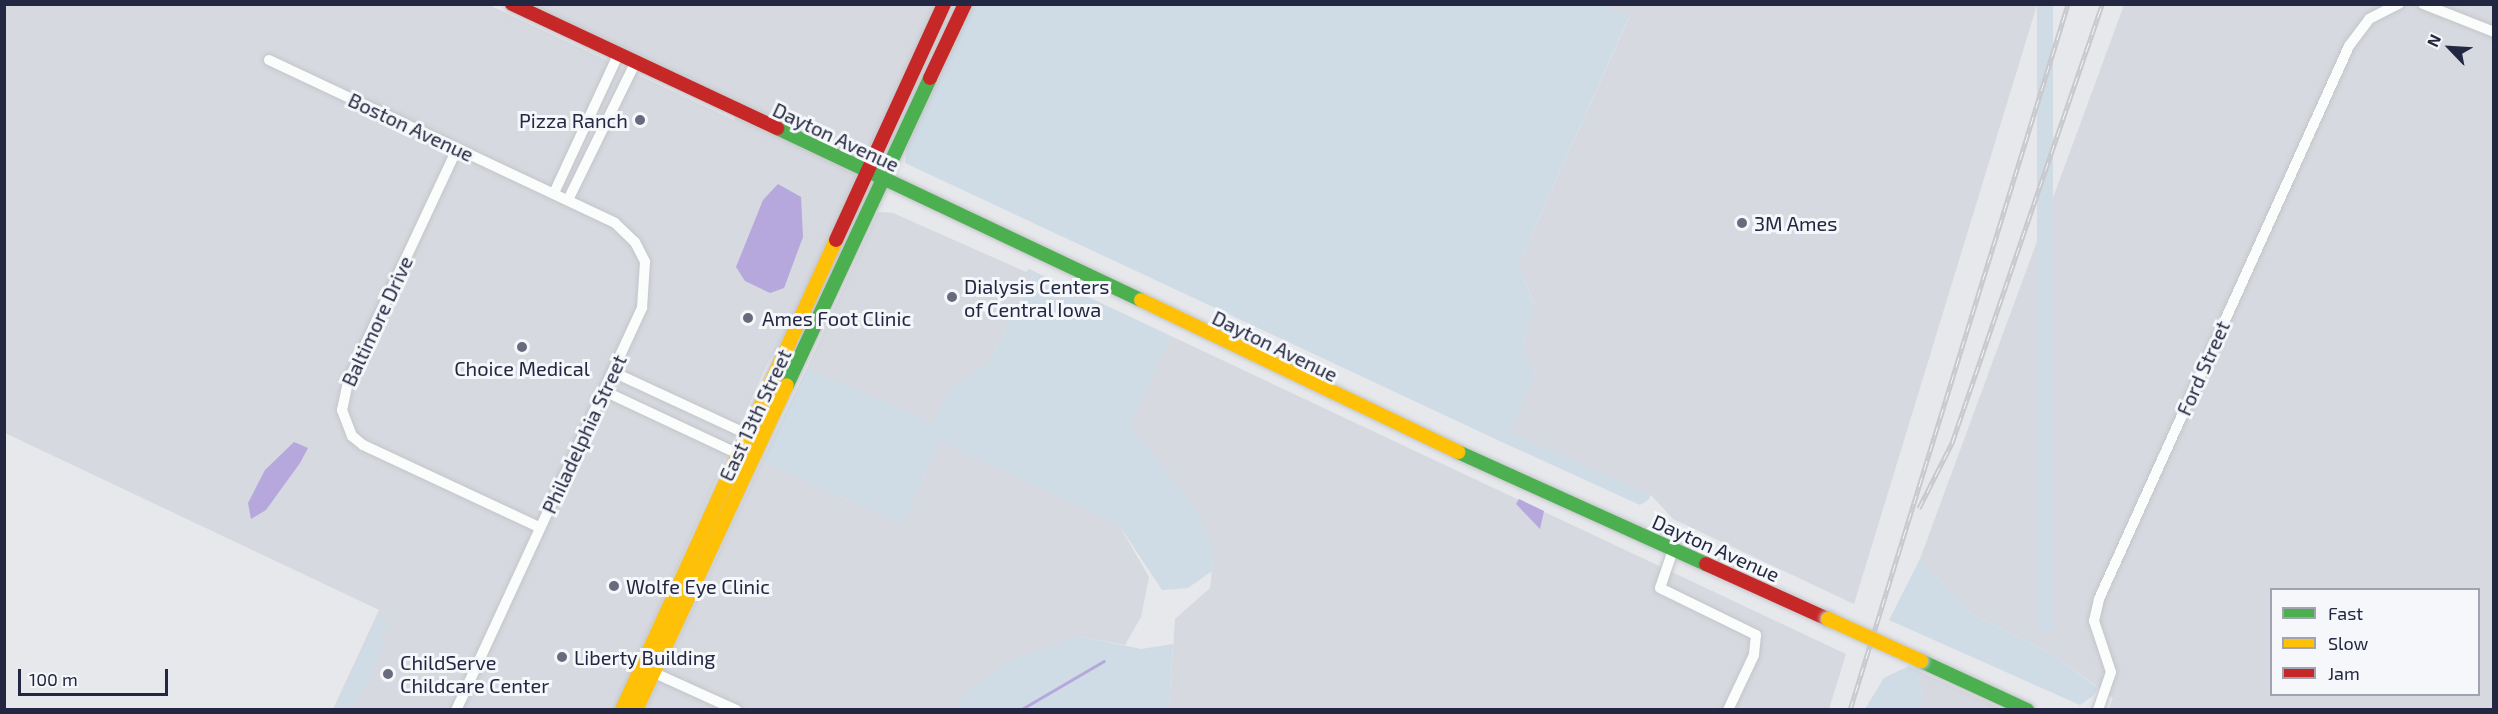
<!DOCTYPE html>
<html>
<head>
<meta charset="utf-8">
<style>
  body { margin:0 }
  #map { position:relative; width:2498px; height:714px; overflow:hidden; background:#e6e8ec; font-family:"Exo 2",sans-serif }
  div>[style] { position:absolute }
  .built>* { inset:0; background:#d6d9df }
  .green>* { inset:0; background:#cfdbe5; transform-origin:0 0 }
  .water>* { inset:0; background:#b6a7dc }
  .stream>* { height:3px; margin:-1.5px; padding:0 1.5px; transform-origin:1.5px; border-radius:1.5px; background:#b6a7dc }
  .roads { filter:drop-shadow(0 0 2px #c3c5c9) drop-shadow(0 0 2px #c3c5c9) }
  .street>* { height:10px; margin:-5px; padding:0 5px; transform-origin:5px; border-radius:5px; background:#fbfcfc }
  .fast>* { height:14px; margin:-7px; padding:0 7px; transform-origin:7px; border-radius:7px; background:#4caf50 }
  .slow>* { height:14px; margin:-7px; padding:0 7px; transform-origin:7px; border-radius:7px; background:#ffc107 }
  .jam>* { height:14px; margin:-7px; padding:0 7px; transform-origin:7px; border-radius:7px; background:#c62828 }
  .rail>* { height:5px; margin-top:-2.5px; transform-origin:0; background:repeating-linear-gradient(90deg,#f5f7fa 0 9px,#c7c9cd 0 18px); box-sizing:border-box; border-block:2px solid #c7c9cd }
  .bridges { filter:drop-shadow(0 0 2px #c4c6cb) drop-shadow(0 0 2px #c4c6cb) }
  .slow-bridge>* { height:14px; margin:-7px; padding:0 7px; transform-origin:7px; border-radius:7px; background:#ffc107 }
  .dots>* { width:16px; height:16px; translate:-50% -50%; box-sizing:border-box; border:3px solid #f5f7fa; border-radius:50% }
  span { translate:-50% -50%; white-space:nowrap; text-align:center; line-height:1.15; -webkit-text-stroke:6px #f5f7fa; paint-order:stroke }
  .poi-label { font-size:20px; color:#232741 }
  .right { translate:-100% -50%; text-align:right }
  .left { translate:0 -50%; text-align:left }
  .street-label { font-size:20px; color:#232741 }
  .frame { position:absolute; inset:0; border:6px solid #232741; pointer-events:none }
  .legend { position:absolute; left:2270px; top:588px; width:210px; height:108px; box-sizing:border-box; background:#f5f7fa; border:2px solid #a1a4b0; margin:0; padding:8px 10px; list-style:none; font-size:18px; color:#232741 }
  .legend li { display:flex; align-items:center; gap:12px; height:30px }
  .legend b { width:30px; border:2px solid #a1a4b0 }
  .north { position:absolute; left:2420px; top:18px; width:60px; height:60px; -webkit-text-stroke:4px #f5f7fa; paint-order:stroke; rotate:295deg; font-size:16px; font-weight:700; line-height:24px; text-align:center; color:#232741 }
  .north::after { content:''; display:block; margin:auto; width:21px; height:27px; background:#232741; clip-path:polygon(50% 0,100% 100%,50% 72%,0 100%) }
  .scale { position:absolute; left:18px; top:669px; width:150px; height:27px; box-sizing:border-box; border:3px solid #232741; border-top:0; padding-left:8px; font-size:18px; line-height:21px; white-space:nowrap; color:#232741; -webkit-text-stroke:4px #f5f7fa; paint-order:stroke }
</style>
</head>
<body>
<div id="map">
  <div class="built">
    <i style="clip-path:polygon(5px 5px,489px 5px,734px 120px,742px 104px,529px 5px,939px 5px,794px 320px,766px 366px,615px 709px,333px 709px,379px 610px,5px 433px)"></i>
    <i style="clip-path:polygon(1602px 5px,2037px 5px,1854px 604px,1673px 519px,1651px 495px,1510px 432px,1536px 374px,1527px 361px,1524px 338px,1535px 305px,1518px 265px,1629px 18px)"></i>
    <i style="clip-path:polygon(evenodd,2124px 5px,2493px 5px,2493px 709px,2109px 709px,2113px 698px,2052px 654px,1972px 614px,1920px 559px,2124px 5px,2272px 590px,2478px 590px,2478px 694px,2272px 694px,2272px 590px)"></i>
    <i style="clip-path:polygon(878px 212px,893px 213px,1033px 275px,988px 364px,950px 389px,933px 423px,807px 368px)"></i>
    <i style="clip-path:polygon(1171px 336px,1846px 654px,1829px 709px,1169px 709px,1175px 619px,1210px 588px,1214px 552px,1130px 426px)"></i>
    <i style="clip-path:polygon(940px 441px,1119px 525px,1149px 577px,1141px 617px,1125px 645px,1078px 636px,970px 689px,952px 709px,645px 710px,762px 461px,902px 524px)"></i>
    <i style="clip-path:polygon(1918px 671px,2002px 709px,1924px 709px)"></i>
  </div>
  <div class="green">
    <i style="clip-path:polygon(971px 5px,1602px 5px,1629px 17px,1518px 265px,1535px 306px,1524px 338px,1527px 361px,1536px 374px,1510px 432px,1651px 495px,1648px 500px,1640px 505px,1504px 443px,905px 163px,906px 149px)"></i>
    <i style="left:2037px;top:5px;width:16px;height:626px"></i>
    <i style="clip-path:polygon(1029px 269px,1171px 336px,1130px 426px,1198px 511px,1214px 552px,1212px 571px,1188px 588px,1162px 590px,1119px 525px,940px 441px,902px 524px,762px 461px,807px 368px,933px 423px,950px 389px,988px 364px,1033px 276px,1026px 272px)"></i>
    <i style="clip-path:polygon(1920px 559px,1972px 614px,2052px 654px,2098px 688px,2093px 696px,2080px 705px,1889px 620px)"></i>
    <i style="clip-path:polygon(378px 617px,391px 624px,379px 636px,386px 640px,354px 709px,335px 709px)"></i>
    <i style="clip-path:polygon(1078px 636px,1141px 649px,1173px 644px,1169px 709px,952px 709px,970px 689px,1010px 660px)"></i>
    <i style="clip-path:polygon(1909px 666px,1918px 671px,1924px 709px,1865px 709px,1884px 678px)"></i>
  </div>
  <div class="water">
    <i style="clip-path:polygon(778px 184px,801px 197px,803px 237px,784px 288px,770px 293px,745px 281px,736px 267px,763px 200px)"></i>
    <i style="clip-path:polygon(294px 442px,308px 448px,300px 463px,266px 510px,251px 519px,248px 503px,265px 470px)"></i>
    <i style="clip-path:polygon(1519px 499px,1544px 511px,1540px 529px,1516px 504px)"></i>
  </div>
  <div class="stream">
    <i style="left:1020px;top:710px;width:97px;rotate:-30.3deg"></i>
  </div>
  <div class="roads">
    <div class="street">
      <i style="left:2423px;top:4px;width:76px;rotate:21.5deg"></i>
      <i style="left:269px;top:60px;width:382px;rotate:25.2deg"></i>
      <i style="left:615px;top:223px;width:28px;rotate:44deg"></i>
      <i style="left:635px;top:242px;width:22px;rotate:63deg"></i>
      <i style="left:645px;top:262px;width:46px;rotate:93.7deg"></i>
      <i style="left:642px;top:308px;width:443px;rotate:114.8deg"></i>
      <i style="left:457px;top:149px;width:257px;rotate:115.1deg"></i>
      <i style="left:348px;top:382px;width:29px;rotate:102deg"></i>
      <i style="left:342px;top:410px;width:28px;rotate:69deg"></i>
      <i style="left:352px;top:436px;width:14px;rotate:39deg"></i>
      <i style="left:363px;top:445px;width:194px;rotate:25deg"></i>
      <i style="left:554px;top:193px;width:152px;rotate:-65.1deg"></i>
      <i style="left:568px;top:200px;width:153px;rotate:-63.9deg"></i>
      <i style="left:613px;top:372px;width:154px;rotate:24.9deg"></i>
      <i style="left:604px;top:391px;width:156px;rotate:25.1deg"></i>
      <i style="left:1673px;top:550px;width:40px;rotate:108.9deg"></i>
      <i style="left:1660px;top:588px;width:107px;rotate:26.1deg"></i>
      <i style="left:1756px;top:635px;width:20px;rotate:96deg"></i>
      <i style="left:1754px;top:655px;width:61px;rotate:115.3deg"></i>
      <i style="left:648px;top:670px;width:97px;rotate:24.4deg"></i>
      <i style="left:2098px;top:710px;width:40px;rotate:-71.1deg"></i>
      <i style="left:2111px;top:672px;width:54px;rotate:-108.4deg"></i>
      <i style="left:2094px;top:621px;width:23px;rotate:-77deg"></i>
      <i style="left:2099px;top:599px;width:607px;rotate:-65.67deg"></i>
      <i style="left:2349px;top:46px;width:34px;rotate:-53deg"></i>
      <i style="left:2369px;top:19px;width:34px;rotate:-27deg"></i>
    </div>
    <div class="fast">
      <i style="left:777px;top:128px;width:403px;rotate:25.3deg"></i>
      <i style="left:787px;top:385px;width:339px;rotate:-65deg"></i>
      <i style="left:1458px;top:452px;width:272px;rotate:24.3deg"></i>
      <i style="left:1921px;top:661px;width:117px;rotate:24.8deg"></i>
    </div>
    <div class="slow">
      <i style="left:1141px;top:300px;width:352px;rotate:25.6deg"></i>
      <i style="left:622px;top:710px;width:516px;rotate:-65.52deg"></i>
      <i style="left:636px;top:710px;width:358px;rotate:-65.1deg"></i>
    </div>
    <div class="jam">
      <i style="left:512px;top:4px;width:293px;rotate:25.1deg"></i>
      <i style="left:930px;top:78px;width:82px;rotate:-64.7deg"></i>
      <i style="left:836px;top:240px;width:260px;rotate:-65.4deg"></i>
      <i style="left:1706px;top:564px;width:134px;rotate:24.3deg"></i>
    </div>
  </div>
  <div class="rail">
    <i style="left:1919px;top:508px;width:73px;rotate:-63.1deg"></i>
    <i style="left:1952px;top:443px;width:464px;rotate:-71.1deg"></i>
    <i style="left:1850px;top:710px;width:739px;rotate:-72.84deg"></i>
  </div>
  <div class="bridges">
    <div class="slow-bridge">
      <i style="left:1828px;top:619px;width:102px;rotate:24.3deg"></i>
    </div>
  </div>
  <div class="dots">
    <i style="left:640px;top:120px;background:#676b7d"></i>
    <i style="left:1742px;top:223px;background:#676b7d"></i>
    <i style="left:952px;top:297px;background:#676b7d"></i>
    <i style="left:748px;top:318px;background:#676b7d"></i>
    <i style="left:522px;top:347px;background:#676b7d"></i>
    <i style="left:614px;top:586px;background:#676b7d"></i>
    <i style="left:562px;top:657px;background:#676b7d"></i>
    <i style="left:388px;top:674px;background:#676b7d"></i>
  </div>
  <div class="poi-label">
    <span class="right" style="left:628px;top:120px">Pizza Ranch</span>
    <span class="left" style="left:1754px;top:223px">3M Ames</span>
    <span class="left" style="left:964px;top:298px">Dialysis Centers<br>of Central Iowa</span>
    <span class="left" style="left:762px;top:318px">Ames Foot Clinic</span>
    <span style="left:522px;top:368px">Choice Medical</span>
    <span class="left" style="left:626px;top:586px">Wolfe Eye Clinic</span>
    <span class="left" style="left:574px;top:657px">Liberty Building</span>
    <span class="left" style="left:400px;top:674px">ChildServe<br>Childcare Center</span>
  </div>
  <div class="street-label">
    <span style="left:411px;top:127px;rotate:25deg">Boston Avenue</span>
    <span style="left:836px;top:137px;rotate:25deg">Dayton Avenue</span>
    <span style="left:377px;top:321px;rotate:-65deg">Baltimore Drive</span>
    <span style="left:1275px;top:346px;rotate:26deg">Dayton Avenue</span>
    <span style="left:2203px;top:368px;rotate:-66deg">Ford Street</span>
    <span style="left:755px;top:415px;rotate:-65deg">East 13th Street</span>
    <span style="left:584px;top:434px;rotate:-65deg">Philadelphia Street</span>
    <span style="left:1716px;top:548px;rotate:24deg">Dayton Avenue</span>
  </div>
  <div class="frame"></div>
  <ul class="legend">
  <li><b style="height:8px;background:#4caf50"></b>Fast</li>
  <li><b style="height:8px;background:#ffc107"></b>Slow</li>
  <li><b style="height:8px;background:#c62828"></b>Jam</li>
  </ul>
  <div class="north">N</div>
  <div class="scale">100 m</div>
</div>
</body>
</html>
